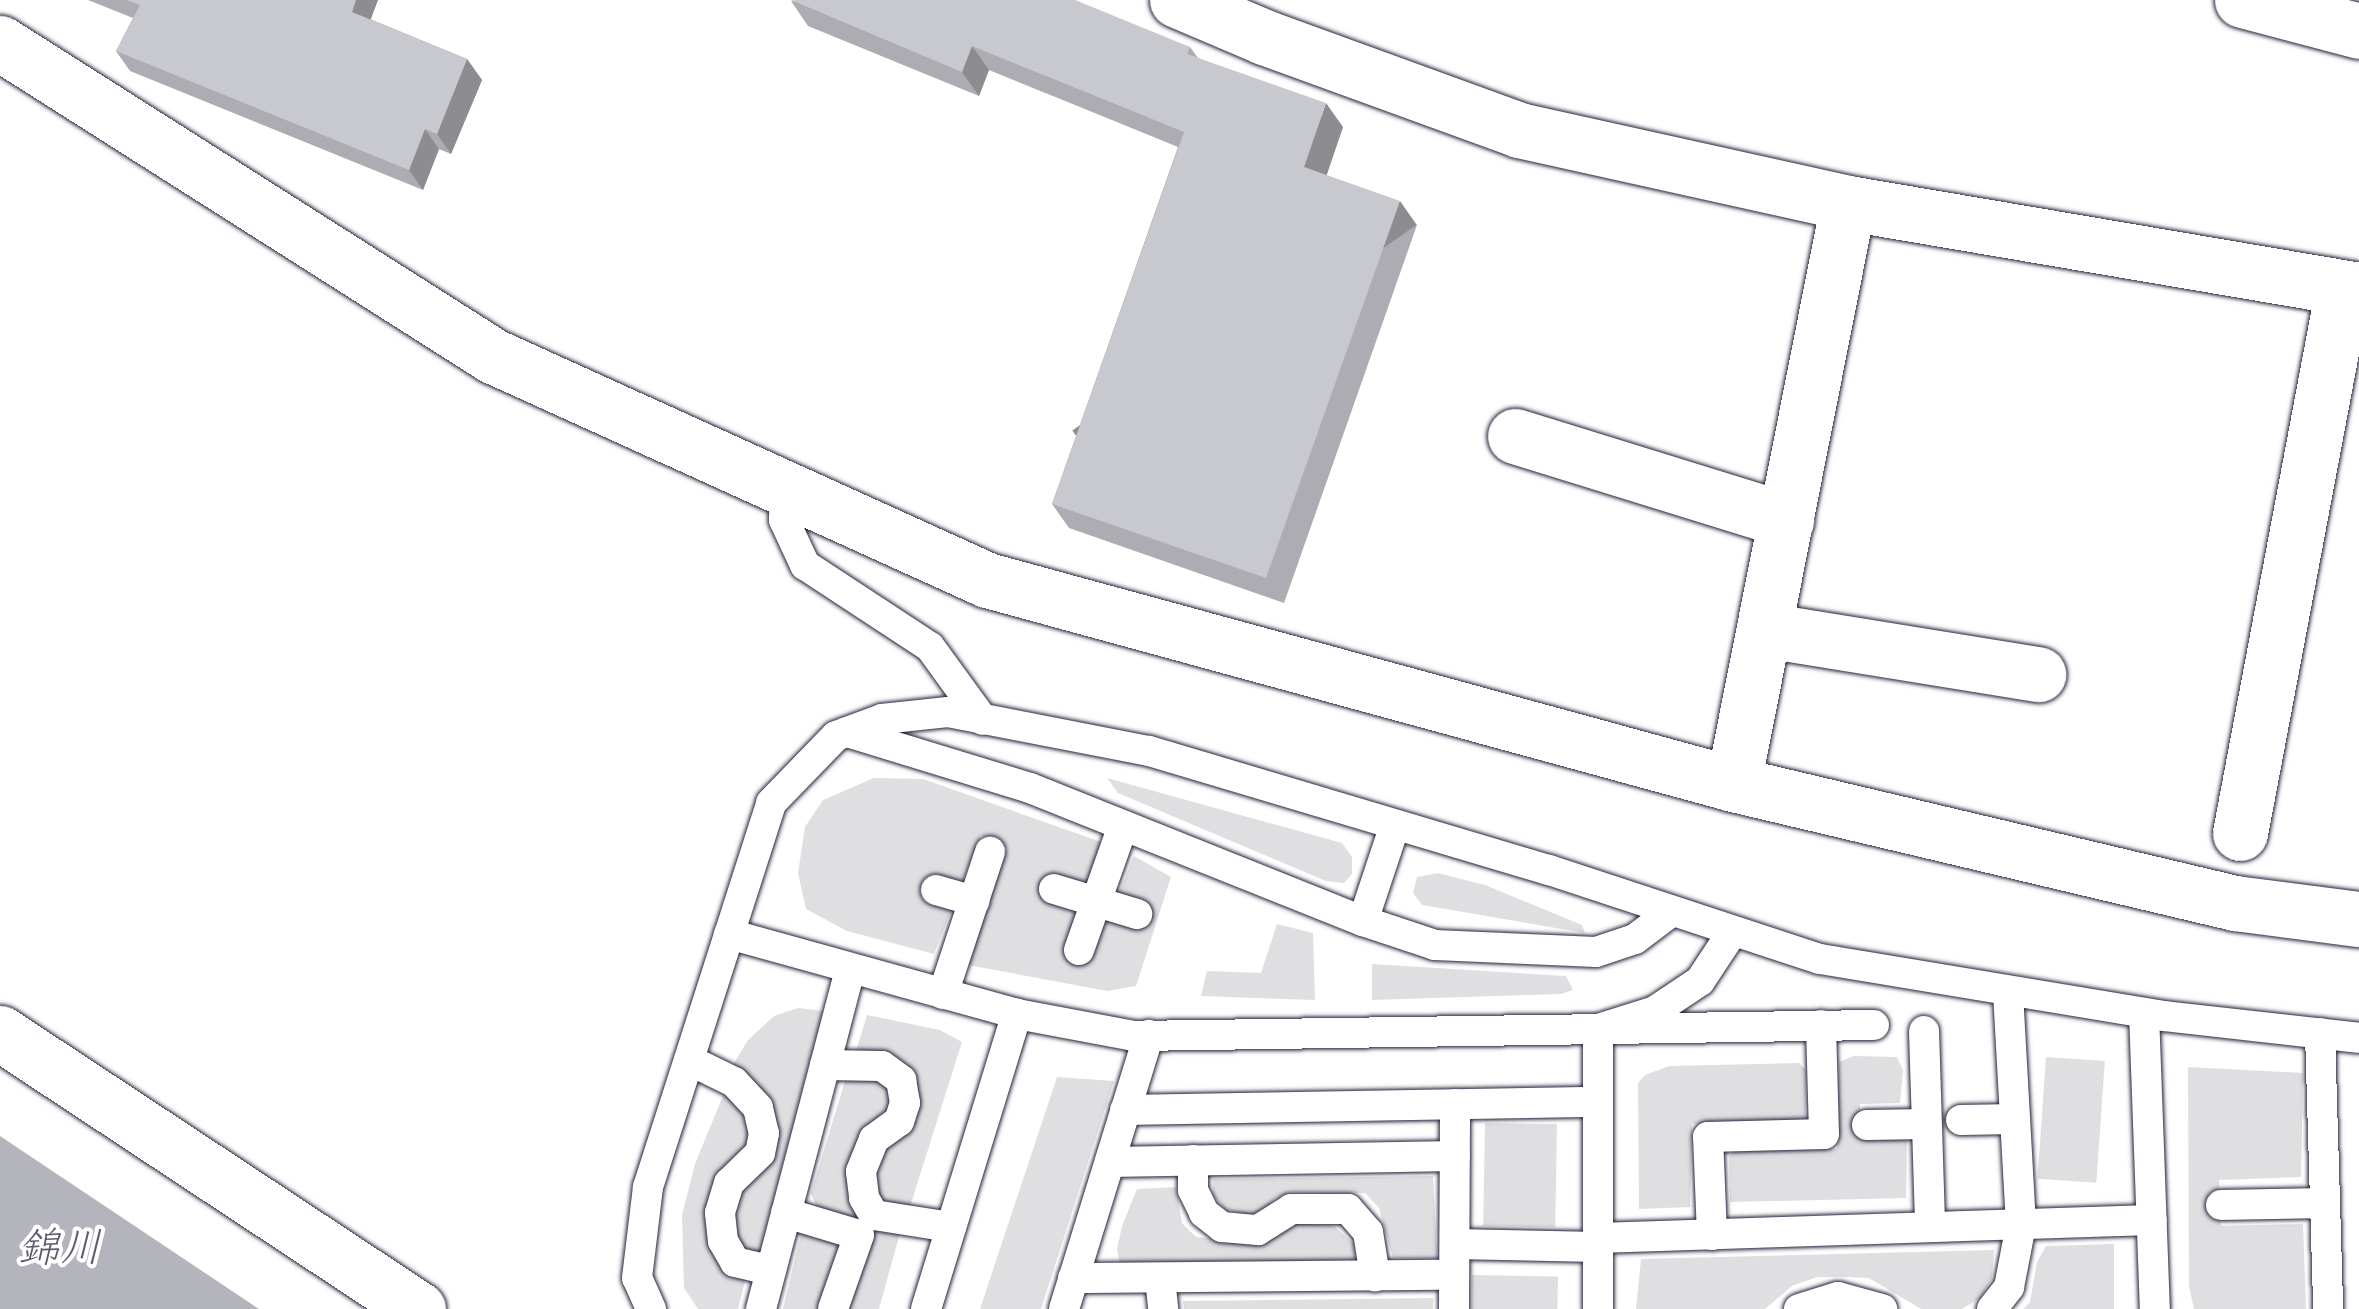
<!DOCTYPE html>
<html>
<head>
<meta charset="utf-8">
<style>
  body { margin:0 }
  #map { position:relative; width:2359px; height:1309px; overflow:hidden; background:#fff; font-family:Caveat,"Klee One",sans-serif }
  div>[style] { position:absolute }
  .green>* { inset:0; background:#dfdfe2; transform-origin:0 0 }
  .water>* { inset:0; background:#b4b4bc }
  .roads { filter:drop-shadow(0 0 2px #22223b) drop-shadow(0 0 2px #22223b) }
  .service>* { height:30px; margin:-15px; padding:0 15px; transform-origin:15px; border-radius:15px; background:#fff }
  .minor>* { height:55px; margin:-27.5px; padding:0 27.5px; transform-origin:27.5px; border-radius:27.5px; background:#fff }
  .tertiary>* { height:55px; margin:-27.5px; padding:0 27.5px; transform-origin:27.5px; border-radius:27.5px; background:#fff }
  .wall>* { inset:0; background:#acacb2 }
  .shaded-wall>* { inset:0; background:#8c8c91; transform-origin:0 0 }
  .building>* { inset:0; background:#c8c8cf }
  span { translate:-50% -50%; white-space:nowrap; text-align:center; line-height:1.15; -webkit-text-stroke:8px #fff; paint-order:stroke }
  .water-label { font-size:42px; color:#5c5c6f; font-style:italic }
</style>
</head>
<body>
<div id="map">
  <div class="green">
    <i style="clip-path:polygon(874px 778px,923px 779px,1104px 843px,1067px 957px,1084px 964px,1100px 916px,1117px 898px,1134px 856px,1171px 877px,1136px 986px,1107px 991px,968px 965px,1007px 848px,981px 835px,934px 954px,847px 931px,806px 909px,798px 873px,805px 827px,823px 800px)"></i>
    <i style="clip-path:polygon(1107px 778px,1342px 843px,1352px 857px,1352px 874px,1344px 883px,1326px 881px,1118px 793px)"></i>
    <i style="clip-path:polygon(1438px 873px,1485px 885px,1582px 925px,1585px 933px,1422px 905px,1413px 893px,1417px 877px)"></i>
    <i style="clip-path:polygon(1277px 924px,1313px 933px,1315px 1000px,1201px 996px,1207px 971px,1261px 973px)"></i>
    <i style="clip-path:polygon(1372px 964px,1566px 976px,1573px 990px,1561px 994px,1372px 1000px)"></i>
    <i style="clip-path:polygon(798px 1008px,823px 1011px,758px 1259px,732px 1242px,732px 1190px,764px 1159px,730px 1070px,748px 1040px,774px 1016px)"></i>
    <i style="clip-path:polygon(867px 1015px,940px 1030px,962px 1042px,907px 1216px,882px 1208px,874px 1194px,873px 1162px,912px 1100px,854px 1058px)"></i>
    <i style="clip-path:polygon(1854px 1056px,1897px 1057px,1903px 1070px,1900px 1103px,1860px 1104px,1861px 1138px,1907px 1140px,1906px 1198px,1730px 1202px,1729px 1156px,1735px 1150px,1837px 1149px,1839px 1062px)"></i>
    <i style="left:2046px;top:1057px;width:59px;height:122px;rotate:4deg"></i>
    <i style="clip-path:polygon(1799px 1063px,1806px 1070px,1805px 1121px,1692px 1124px,1690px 1207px,1639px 1209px,1638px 1083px,1645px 1075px,1669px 1066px)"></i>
    <i style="clip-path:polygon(2188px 1067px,2303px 1073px,2301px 1177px,2219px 1180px,2221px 1226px,2303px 1224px,2306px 1309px,2194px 1309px,2189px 1286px)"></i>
    <i style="clip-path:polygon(848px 1071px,867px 1071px,899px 1096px,854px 1173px,900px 1233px,879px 1309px,847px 1309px,871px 1233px,819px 1213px,811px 1193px)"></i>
    <i style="clip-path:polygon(1057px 1077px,1114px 1081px,1041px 1309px,980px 1309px)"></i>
    <i style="clip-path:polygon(727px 1086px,757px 1134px,719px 1182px,747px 1273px,738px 1309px,698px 1309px,684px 1288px,682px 1215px,695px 1164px)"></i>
    <i style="left:1485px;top:1123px;width:72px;height:103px;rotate:1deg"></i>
    <i style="clip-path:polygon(1433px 1176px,1437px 1258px,1393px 1258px,1379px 1208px,1365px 1193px,1291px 1192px,1274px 1199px,1264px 1212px,1247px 1215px,1225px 1209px,1213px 1195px,1213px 1179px)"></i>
    <i style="clip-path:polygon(1176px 1187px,1182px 1223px,1196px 1237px,1239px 1241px,1290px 1223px,1334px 1226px,1355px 1245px,1355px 1260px,1120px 1264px,1117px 1249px,1122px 1226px,1137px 1189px)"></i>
    <i style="clip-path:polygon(803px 1226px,848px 1242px,824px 1309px,783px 1309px)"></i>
    <i style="clip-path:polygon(2114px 1244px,2114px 1309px,2023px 1309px,2030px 1302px,2037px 1262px,2046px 1246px)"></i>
    <i style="clip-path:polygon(1994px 1250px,1992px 1278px,1980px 1298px,1962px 1309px,1921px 1309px,1869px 1278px,1848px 1277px,1817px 1277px,1792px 1286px,1765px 1309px,1636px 1309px,1641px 1259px)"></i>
    <i style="left:1472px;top:1275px;width:86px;height:34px;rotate:1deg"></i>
    <i style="clip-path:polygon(1433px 1298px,1433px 1309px,1184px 1309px,1183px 1301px)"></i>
  </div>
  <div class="water">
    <i style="clip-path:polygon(0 1136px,259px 1309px,0 1309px)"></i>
  </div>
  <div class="roads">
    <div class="service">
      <i style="left:785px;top:489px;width:31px;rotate:92deg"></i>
      <i style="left:784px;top:520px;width:50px;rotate:65deg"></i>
      <i style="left:805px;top:565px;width:149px;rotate:33.3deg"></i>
      <i style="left:930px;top:647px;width:90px;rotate:54deg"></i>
      <i style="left:847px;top:732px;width:191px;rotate:17deg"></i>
      <i style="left:1030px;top:788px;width:359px;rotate:21.8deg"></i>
      <i style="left:1363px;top:921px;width:76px;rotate:18.4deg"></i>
      <i style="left:1435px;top:945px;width:161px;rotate:2.5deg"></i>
      <i style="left:1596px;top:952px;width:41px;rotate:-18.4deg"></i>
      <i style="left:1635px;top:939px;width:46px;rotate:-37.1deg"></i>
      <i style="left:1054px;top:889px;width:87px;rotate:16.8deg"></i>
      <i style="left:936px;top:890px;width:40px;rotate:16deg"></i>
      <i style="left:1363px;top:921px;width:101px;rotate:-71.6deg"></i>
      <i style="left:729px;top:934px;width:299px;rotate:15.5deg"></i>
      <i style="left:1017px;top:1014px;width:119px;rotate:10.6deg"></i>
      <i style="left:1134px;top:1036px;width:740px;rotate:-0.85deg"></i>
      <i style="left:1079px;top:950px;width:132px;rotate:-70.5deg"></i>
      <i style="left:943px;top:994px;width:150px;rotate:-71.7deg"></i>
      <i style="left:2144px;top:1013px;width:296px;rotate:87.9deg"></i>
      <i style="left:1924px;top:1031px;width:196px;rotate:88.2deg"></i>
      <i style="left:2320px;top:1033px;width:276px;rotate:88.3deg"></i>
      <i style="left:689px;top:1060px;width:50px;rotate:26.1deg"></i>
      <i style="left:734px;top:1082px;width:35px;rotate:47deg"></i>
      <i style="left:758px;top:1108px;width:26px;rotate:77deg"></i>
      <i style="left:764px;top:1133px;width:20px;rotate:101deg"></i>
      <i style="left:760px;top:1153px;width:43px;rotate:135.9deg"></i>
      <i style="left:729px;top:1183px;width:31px;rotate:107deg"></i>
      <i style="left:720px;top:1213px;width:28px;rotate:84deg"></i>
      <i style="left:723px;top:1241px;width:24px;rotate:60deg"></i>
      <i style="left:735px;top:1262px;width:37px;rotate:13deg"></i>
      <i style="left:825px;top:1065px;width:57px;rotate:1deg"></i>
      <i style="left:882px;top:1066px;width:24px;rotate:36deg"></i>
      <i style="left:901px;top:1080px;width:23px;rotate:80deg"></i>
      <i style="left:905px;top:1103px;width:19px;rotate:108deg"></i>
      <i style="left:899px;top:1121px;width:31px;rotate:144deg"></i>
      <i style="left:874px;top:1139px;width:35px;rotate:112deg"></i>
      <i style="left:861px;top:1172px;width:26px;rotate:83deg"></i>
      <i style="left:864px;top:1198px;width:20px;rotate:60deg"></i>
      <i style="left:874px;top:1215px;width:78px;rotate:8.9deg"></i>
      <i style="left:1125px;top:1110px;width:473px;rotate:-1deg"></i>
      <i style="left:1961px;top:1120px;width:54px;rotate:-1.1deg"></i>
      <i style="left:1867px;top:1125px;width:59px;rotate:-1deg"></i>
      <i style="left:1193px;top:1160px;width:30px;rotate:90deg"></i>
      <i style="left:1193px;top:1190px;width:25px;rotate:64deg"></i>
      <i style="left:1204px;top:1213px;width:23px;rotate:38deg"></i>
      <i style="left:1222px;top:1227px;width:36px;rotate:5deg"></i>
      <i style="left:1258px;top:1230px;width:39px;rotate:-32deg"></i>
      <i style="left:1291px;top:1209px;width:57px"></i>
      <i style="left:1348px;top:1209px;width:30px;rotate:49deg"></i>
      <i style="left:1368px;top:1232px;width:45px;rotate:81deg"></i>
      <i style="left:1110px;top:1162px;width:345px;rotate:-1deg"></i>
      <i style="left:2221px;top:1205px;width:103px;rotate:-1.1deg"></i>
      <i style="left:786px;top:1213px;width:76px;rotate:16.8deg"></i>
      <i style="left:859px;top:1235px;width:78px;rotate:109.4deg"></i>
      <i style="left:1712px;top:1235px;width:98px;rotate:-92.3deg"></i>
      <i style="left:1708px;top:1137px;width:116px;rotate:-1.5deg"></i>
      <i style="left:1824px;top:1134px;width:109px;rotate:-91.6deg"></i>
      <i style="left:1598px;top:1238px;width:554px;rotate:-1.86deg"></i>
      <i style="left:1455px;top:1244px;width:143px;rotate:1.2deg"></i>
      <i style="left:1073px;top:1278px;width:381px;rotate:-0.5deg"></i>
      <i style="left:1160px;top:1278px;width:31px;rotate:84deg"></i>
      <i style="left:651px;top:1309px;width:34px;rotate:-114deg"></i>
      <i style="left:637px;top:1278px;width:92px;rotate:-83.1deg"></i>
      <i style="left:648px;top:1187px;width:403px;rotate:-72.2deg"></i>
      <i style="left:771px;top:803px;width:93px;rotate:-45.9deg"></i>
      <i style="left:836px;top:736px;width:49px;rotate:-20.3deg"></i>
      <i style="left:882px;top:719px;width:66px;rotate:-6.1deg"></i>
      <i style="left:948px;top:712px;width:205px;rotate:11deg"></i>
      <i style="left:1149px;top:751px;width:417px;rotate:16.6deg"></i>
      <i style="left:1549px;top:870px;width:285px;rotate:18.2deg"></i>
      <i style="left:1820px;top:959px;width:349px;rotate:9.4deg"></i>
      <i style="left:2164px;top:1016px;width:196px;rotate:6.4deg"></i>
      <i style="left:761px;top:1309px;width:350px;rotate:-75.3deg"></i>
      <i style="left:926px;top:1309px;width:309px;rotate:-72.9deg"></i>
      <i style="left:1064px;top:1309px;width:287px;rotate:-72.8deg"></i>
      <i style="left:1454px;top:1309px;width:205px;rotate:-89.7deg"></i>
      <i style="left:1598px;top:1309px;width:280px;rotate:-90deg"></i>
      <i style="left:1598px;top:1029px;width:60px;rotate:-17.5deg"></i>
      <i style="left:1655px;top:1011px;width:54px;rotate:-33.7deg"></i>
      <i style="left:1700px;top:981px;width:60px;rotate:-56.6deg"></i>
      <i style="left:1799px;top:1309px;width:41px;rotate:-17.1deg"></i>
      <i style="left:1838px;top:1297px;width:46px;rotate:15.3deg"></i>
      <i style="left:1992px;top:1309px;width:28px;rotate:-52deg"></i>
      <i style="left:2009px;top:1287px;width:63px;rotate:-79deg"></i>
      <i style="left:2021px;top:1225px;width:233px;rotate:-93.2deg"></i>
    </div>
    <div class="minor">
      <i style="left:1177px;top:0;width:95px;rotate:23deg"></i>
      <i style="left:1264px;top:37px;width:271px;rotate:20deg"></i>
      <i style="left:1519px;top:130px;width:337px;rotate:12.5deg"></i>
      <i style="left:1848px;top:203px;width:518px;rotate:9.66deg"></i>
      <i style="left:2242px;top:0;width:121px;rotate:14.8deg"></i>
      <i style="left:1515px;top:436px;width:284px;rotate:17.2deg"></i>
      <i style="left:1765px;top:630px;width:277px;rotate:9.2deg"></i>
      <i style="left:1733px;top:784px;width:592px;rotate:-78.8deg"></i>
      <i style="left:2240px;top:833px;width:555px;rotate:-79.3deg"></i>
      <i style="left:0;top:1033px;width:501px;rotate:33.44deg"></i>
    </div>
    <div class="tertiary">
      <i style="left:0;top:43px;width:584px;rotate:32.41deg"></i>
      <i style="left:493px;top:356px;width:542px;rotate:24.39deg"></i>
      <i style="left:987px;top:580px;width:773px;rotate:15.29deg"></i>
      <i style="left:1733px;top:784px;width:516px;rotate:13.34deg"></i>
      <i style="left:2235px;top:903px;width:125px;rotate:7.4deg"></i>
    </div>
  </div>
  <div class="wall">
    <i style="clip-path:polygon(88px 0,378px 0,370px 19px,467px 59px,482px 80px,451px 154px,439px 149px,423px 190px,130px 71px,116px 51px,133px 18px)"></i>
    <i style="clip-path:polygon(791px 1px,1190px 47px,1198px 58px,1343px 127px,1326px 175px,1417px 225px,1284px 603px,1069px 528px,1052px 504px,1178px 147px,989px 70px,979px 96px,808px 26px)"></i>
  </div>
  <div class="shaded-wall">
    <i style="clip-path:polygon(356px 0,378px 0,366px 32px,352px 12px)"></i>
    <i style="clip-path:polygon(972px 46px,989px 70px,979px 96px,962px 72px)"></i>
    <i style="clip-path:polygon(467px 59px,482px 80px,451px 154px,437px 134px)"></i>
    <i style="clip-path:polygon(1326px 103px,1343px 127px,1321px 192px,1304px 167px)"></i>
    <i style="clip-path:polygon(425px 129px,439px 149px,423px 190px,409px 170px)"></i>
    <i style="left:1400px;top:201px;width:29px;height:400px;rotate:55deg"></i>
  </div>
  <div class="building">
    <i style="clip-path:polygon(126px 0,356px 0,352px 12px,467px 59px,437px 134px,425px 129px,409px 170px,116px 51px,140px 5px)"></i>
    <i style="clip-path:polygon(791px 0,1075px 0,1190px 47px,1187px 54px,1326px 103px,1304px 167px,1400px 201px,1266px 578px,1052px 504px,1184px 132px,972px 46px,962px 72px)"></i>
  </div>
  <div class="water-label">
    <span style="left:60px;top:1248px">錦川</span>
  </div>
</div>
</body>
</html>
